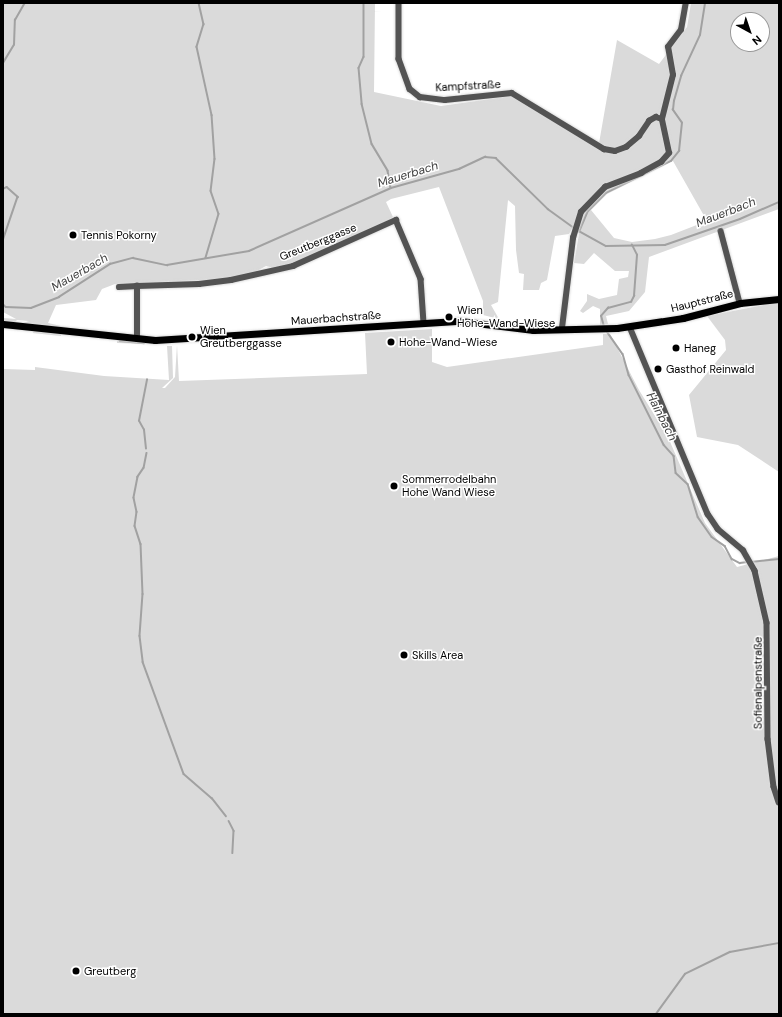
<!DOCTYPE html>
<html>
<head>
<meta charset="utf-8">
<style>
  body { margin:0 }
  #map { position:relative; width:782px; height:1017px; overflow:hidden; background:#fff; font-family:"DM Sans",sans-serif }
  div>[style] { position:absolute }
  .green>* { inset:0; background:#dadada }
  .stream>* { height:1.5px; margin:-0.75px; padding:0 0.75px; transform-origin:0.75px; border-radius:0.75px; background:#a1a1a1 }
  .roads { filter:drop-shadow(0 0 1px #dbdbdb) drop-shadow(0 0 1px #dbdbdb) }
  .minor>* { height:5.5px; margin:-2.75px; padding:0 2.75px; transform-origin:2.75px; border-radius:2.75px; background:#535353 }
  .major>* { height:7px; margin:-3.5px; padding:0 3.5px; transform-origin:3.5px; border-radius:3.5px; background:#000 }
  .dots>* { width:11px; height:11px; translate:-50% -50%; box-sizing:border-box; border:2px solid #fff; border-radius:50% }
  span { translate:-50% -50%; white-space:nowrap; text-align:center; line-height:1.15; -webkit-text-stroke:3px #fff; paint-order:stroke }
  .street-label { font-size:11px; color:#000 }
  .poi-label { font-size:11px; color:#000 }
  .left { translate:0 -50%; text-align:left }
  .water-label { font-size:12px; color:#424242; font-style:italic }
  .frame { position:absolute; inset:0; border:4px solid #000; pointer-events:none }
  .north { position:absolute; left:730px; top:12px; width:40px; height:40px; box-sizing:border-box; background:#fff; border:1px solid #999; border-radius:50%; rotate:140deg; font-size:11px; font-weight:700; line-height:16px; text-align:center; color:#000 }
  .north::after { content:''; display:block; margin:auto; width:14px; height:18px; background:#000; clip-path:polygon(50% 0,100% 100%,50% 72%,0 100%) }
</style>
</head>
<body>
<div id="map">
  <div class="green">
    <i style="clip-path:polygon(evenodd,3px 3px,375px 3px,374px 92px,441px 106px,512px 96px,598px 149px,617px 40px,659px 64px,687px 27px,691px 3px,779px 3px,779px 209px,649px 257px,645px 292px,629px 311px,606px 316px,608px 324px,600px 325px,600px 309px,593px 306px,583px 313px,580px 311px,587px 301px,587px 294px,599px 299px,617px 295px,619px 279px,628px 277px,629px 271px,615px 271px,594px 253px,584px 264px,574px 263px,580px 228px,574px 225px,569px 234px,555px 236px,547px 280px,541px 283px,539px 290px,523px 290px,524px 274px,519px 273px,516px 250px,515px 206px,508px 200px,498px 302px,491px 305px,499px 319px,483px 315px,483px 301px,439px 187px,391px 199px,386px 202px,393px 217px,389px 220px,294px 264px,274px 268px,266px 266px,255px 272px,224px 279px,115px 284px,102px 289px,96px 300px,56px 305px,48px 323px,69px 328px,20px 324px,29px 321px,17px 320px,14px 323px,3px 321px,3px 318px,16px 319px,3px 312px,3px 3px,738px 20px,762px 20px,762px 44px,738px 44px,738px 20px,3px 3px,673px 161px,707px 221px,671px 235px,655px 239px,632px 242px,614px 238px,591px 210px,607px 194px,673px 161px)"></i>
    <i style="clip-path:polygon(779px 302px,779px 472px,738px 445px,697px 437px,689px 395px,726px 350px,725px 340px,707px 316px)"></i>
    <i style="clip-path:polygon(432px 329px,432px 362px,447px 367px,603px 345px,603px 334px,610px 334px,639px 390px,668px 437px,705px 523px,737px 567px,779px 556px,779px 1014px,3px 1014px,3px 369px,35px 370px,35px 367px,104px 376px,169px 380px,167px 346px,172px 346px,173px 378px,162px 388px,165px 388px,175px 377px,177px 345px,179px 381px,367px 374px,365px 333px)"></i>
    <i style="clip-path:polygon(34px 330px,61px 334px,61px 336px,33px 333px)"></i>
    <i style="clip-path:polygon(117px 340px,152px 343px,152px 344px,117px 343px)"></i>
  </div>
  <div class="stream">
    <i style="left:199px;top:3px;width:22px;rotate:77deg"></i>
    <i style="left:204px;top:24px;width:24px;rotate:107deg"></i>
    <i style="left:197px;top:47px;width:70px;rotate:77.6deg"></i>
    <i style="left:212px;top:115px;width:44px;rotate:86.1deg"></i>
    <i style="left:215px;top:159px;width:32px;rotate:97deg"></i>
    <i style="left:211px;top:191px;width:24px;rotate:71deg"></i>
    <i style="left:219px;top:214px;width:46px;rotate:106.5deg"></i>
    <i style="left:364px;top:3px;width:54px;rotate:90deg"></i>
    <i style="left:364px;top:57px;width:12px;rotate:114deg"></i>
    <i style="left:359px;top:68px;width:36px;rotate:85deg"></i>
    <i style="left:362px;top:104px;width:41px;rotate:76deg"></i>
    <i style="left:372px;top:144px;width:31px;rotate:59deg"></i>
    <i style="left:388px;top:171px;width:17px;rotate:80deg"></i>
    <i style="left:3px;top:63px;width:21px;rotate:-59deg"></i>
    <i style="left:14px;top:45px;width:25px;rotate:-88deg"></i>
    <i style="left:15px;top:20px;width:20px;rotate:-60deg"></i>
    <i style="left:3px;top:189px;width:4px;rotate:-27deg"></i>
    <i style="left:7px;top:187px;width:15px;rotate:42deg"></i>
    <i style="left:18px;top:197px;width:46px;rotate:108.8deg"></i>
    <i style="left:577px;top:230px;width:33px;rotate:29deg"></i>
    <i style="left:606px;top:246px;width:59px;rotate:-1deg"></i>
    <i style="left:665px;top:245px;width:79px;rotate:-19.1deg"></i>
    <i style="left:740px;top:219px;width:43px;rotate:-23.6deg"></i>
    <i style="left:579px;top:232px;width:23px;rotate:-67deg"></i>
    <i style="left:588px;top:211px;width:25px;rotate:-45deg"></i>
    <i style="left:606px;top:193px;width:72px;rotate:-26.2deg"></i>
    <i style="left:671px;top:161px;width:13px;rotate:-51deg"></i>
    <i style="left:679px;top:151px;width:28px;rotate:-84deg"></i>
    <i style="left:682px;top:123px;width:16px;rotate:-125deg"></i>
    <i style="left:673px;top:110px;width:9px;rotate:-84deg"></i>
    <i style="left:674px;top:101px;width:26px;rotate:-74deg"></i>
    <i style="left:681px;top:76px;width:45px;rotate:-65.1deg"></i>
    <i style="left:700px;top:35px;width:32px;rotate:-81deg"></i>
    <i style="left:3px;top:304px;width:4px;rotate:45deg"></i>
    <i style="left:6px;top:307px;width:25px;rotate:2deg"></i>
    <i style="left:31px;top:308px;width:30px;rotate:-21deg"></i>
    <i style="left:59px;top:297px;width:61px;rotate:-32.9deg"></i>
    <i style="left:110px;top:264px;width:24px;rotate:-15deg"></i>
    <i style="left:133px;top:258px;width:35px;rotate:12deg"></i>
    <i style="left:167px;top:265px;width:83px;rotate:-9.7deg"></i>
    <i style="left:249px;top:251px;width:155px;rotate:-23.9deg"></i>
    <i style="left:391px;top:188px;width:71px;rotate:-15.6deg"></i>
    <i style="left:459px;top:169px;width:29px;rotate:-25deg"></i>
    <i style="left:485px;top:157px;width:11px;rotate:5deg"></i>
    <i style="left:496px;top:158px;width:73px;rotate:44.4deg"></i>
    <i style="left:548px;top:209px;width:32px;rotate:36deg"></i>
    <i style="left:604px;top:327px;width:11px;rotate:-105deg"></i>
    <i style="left:601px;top:316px;width:11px;rotate:-49deg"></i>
    <i style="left:608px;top:308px;width:24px;rotate:-15deg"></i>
    <i style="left:631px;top:302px;width:7px;rotate:-63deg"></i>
    <i style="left:634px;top:296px;width:41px;rotate:-85.8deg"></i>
    <i style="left:637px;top:255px;width:11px;rotate:-117deg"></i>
    <i style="left:606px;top:330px;width:29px;rotate:55deg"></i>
    <i style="left:623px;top:354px;width:22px;rotate:74deg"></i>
    <i style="left:629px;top:375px;width:78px;rotate:63.4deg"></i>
    <i style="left:664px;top:445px;width:15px;rotate:48deg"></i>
    <i style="left:674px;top:456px;width:17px;rotate:83deg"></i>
    <i style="left:676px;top:473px;width:16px;rotate:43deg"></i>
    <i style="left:688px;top:484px;width:34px;rotate:73deg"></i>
    <i style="left:698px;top:517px;width:24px;rotate:55deg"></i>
    <i style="left:712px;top:537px;width:16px;rotate:35deg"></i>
    <i style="left:725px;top:546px;width:15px;rotate:62deg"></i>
    <i style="left:732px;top:559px;width:9px;rotate:27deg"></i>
    <i style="left:740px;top:563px;width:7px;rotate:-8deg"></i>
    <i style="left:120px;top:341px;width:24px;rotate:5deg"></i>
    <i style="left:146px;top:449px;width:19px;rotate:-96deg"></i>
    <i style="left:144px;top:430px;width:10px;rotate:-119deg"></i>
    <i style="left:139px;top:421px;width:42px;rotate:-79deg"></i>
    <i style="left:147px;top:453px;width:15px;rotate:101deg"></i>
    <i style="left:144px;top:468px;width:11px;rotate:124deg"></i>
    <i style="left:138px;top:477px;width:21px;rotate:101deg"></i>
    <i style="left:134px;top:498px;width:14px;rotate:78deg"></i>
    <i style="left:137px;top:512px;width:14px;rotate:98deg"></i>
    <i style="left:135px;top:526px;width:19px;rotate:72deg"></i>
    <i style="left:141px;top:544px;width:50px;rotate:87.7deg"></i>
    <i style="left:143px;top:594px;width:42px;rotate:94.1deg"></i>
    <i style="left:140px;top:636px;width:26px;rotate:83deg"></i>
    <i style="left:143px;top:662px;width:119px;rotate:69.9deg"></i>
    <i style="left:184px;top:774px;width:37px;rotate:41deg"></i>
    <i style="left:212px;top:798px;width:23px;rotate:52deg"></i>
    <i style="left:751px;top:562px;width:28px;rotate:-6deg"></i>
    <i style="left:229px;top:821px;width:11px;rotate:63deg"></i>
    <i style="left:234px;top:831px;width:22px;rotate:93deg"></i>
    <i style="left:656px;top:1014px;width:49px;rotate:-54.1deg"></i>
    <i style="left:685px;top:974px;width:50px;rotate:-26.1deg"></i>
    <i style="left:730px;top:952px;width:50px;rotate:-10.4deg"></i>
  </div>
  <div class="roads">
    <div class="minor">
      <i style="left:399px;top:3px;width:56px;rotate:90deg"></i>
      <i style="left:399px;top:59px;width:32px;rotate:70deg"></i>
      <i style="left:410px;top:89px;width:13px;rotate:39deg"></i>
      <i style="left:420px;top:97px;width:25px;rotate:7deg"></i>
      <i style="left:445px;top:100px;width:67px;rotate:-6deg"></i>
      <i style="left:512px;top:93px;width:108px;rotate:31.3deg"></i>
      <i style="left:604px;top:149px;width:11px;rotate:10deg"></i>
      <i style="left:615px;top:151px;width:12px;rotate:-20deg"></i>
      <i style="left:626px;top:147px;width:17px;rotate:-40deg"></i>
      <i style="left:639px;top:136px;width:18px;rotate:-56deg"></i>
      <i style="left:649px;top:121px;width:8px;rotate:-30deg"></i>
      <i style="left:656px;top:117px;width:6px;rotate:18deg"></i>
      <i style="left:721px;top:231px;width:74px;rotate:75.2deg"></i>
      <i style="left:119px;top:287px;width:18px;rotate:-3deg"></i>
      <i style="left:630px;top:327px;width:203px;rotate:67.4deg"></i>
      <i style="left:708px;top:514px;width:18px;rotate:56deg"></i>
      <i style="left:718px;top:529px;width:33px;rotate:40deg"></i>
      <i style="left:743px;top:550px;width:24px;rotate:60deg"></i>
      <i style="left:755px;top:571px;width:53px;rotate:77deg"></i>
      <i style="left:767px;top:623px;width:116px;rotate:89.5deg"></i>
      <i style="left:768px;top:739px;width:48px;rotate:82.9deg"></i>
      <i style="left:774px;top:787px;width:16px;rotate:72deg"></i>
      <i style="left:562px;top:328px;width:91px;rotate:-83deg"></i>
      <i style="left:573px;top:238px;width:27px;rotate:-73deg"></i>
      <i style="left:581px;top:212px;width:35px;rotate:-46deg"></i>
      <i style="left:605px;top:187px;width:39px;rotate:-21deg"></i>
      <i style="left:641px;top:173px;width:23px;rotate:-29deg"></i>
      <i style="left:661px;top:162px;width:12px;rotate:-48deg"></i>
      <i style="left:669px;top:153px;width:35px;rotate:-102deg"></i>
      <i style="left:662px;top:119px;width:45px;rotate:-76deg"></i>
      <i style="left:673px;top:75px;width:28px;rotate:-100deg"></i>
      <i style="left:668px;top:47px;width:21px;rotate:-53deg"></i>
      <i style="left:681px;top:30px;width:27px;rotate:-80deg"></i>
      <i style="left:137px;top:339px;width:53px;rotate:-90deg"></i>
      <i style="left:137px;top:286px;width:62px;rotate:-1.8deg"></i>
      <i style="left:199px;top:284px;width:32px;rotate:-7deg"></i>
      <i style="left:231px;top:280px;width:64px;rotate:-12.7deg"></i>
      <i style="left:293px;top:266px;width:113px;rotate:-24.1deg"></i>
      <i style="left:396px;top:220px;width:64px;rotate:67deg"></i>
      <i style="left:421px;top:279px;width:44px;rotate:86.1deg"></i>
    </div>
    <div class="major">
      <i style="left:3px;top:324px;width:153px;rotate:6deg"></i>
      <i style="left:155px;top:340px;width:306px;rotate:-3.6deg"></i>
      <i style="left:460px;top:321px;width:74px;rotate:7deg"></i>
      <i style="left:533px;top:330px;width:84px;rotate:-1.4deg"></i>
      <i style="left:617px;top:328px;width:67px;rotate:-8.6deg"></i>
      <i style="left:683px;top:318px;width:59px;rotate:-14.7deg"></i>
      <i style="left:740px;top:303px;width:39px;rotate:-6deg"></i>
    </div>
  </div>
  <div class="dots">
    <i style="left:73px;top:235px;background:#000"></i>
    <i style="left:449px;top:317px;background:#000"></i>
    <i style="left:192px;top:337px;background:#000"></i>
    <i style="left:391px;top:342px;background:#000"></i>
    <i style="left:676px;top:348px;background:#000"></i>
    <i style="left:658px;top:369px;background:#000"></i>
    <i style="left:394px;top:486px;background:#000"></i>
    <i style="left:404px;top:655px;background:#000"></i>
    <i style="left:76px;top:971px;background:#000"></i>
  </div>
  <div class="street-label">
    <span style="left:468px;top:86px;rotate:-3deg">Kampfstraße</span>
    <span style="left:318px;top:242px;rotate:-22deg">Greutberggasse</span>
    <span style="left:702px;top:301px;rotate:-14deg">Hauptstraße</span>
    <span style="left:336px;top:318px;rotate:-4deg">Mauerbachstraße</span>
    <span style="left:758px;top:683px;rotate:-90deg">Sofienalpenstraße</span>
  </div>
  <div class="poi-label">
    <span class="left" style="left:81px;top:235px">Tennis Pokorny</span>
    <span class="left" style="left:457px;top:317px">Wien<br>Hohe-Wand-Wiese</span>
    <span class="left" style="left:200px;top:337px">Wien<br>Greutberggasse</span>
    <span class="left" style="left:399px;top:342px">Hohe-Wand-Wiese</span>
    <span class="left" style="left:684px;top:348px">Haneg</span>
    <span class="left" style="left:666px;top:369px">Gasthof Reinwald</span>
    <span class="left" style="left:402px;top:486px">Sommerrodelbahn<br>Hohe Wand Wiese</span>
    <span class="left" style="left:412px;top:655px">Skills Area</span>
    <span class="left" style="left:84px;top:971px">Greutberg</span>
  </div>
  <div class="water-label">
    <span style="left:408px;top:175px;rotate:-17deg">Mauerbach</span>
    <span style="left:726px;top:213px;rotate:-21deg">Mauerbach</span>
    <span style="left:80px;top:273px;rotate:-30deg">Mauerbach</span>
    <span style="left:661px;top:417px;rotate:63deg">Hainbach</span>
  </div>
  <div class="frame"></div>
  <div class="north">N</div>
</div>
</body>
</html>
